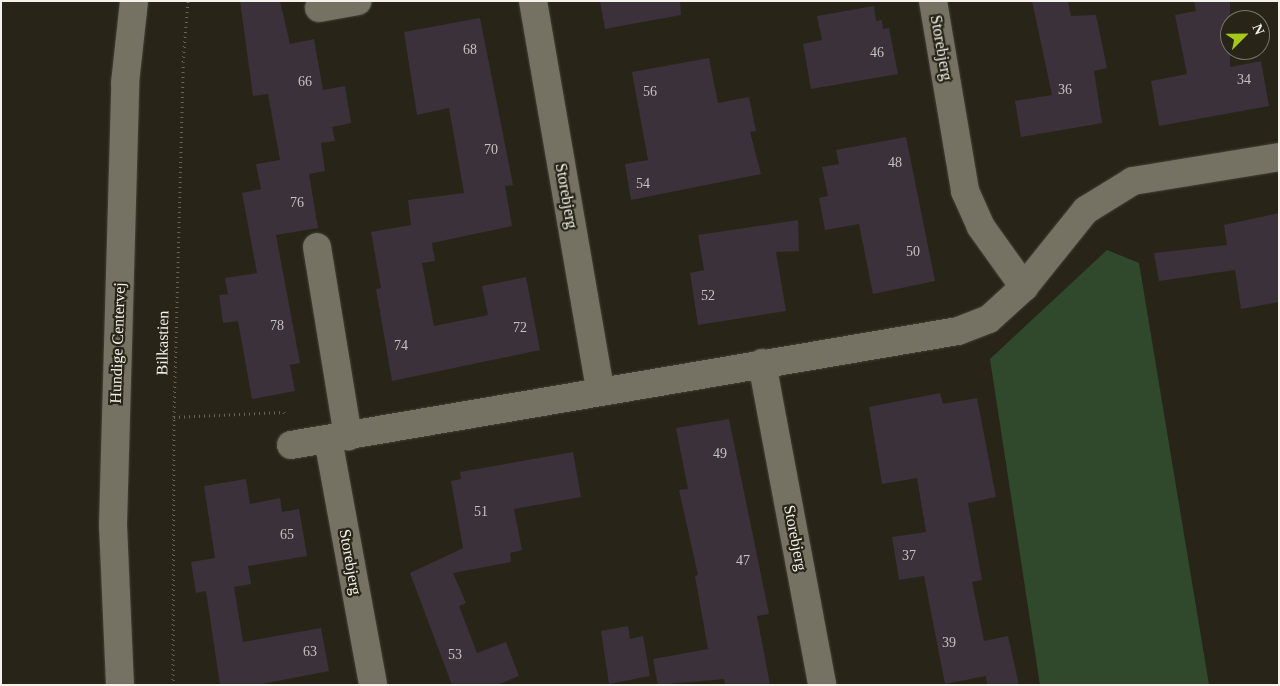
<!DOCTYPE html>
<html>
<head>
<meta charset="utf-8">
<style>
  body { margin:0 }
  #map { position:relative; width:1280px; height:686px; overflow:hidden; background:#282518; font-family:"Times New Roman",serif }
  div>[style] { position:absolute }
  .green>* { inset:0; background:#30492d }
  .building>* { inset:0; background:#3a313b }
  .path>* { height:3px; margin-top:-1.5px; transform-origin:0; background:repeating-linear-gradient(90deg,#676459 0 1px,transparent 0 5px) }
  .roads { filter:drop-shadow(0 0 1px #434037) drop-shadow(0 0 1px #434037) }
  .minor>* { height:28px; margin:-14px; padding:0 14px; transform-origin:14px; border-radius:14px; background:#757163 }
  span { translate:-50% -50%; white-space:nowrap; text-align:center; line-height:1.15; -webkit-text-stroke:4.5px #282518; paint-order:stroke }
  .number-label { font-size:14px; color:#c6c2be }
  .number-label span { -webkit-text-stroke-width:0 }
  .street-label { font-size:16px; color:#f4f2ea }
  .frame { position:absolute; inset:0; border:2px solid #f4f2ea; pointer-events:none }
  .north { position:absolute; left:1220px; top:10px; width:50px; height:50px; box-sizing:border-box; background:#282518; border:1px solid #7a776c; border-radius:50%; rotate:67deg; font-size:14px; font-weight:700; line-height:20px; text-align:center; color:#f4f2ea }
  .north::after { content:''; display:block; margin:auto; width:18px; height:22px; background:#a8c71c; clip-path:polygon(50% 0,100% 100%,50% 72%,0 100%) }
</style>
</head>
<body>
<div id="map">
  <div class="green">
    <i style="clip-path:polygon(1107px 250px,1139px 263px,1209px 685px,1040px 685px,990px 359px)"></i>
  </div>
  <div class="building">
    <i style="clip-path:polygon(240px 1px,280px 1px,290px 44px,314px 39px,323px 90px,345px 86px,351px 123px,332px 127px,335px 141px,321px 143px,325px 171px,309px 174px,318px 228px,276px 235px,300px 363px,290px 365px,295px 391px,252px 399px,238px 321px,223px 323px,219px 295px,228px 294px,225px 278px,257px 273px,242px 193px,261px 189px,256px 164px,280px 160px,268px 94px,253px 96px)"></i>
    <i style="clip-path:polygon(600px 1px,680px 1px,681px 15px,605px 29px)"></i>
    <i style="clip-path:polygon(1032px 1px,1068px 1px,1071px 16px,1096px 15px,1107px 68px,1094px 71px,1102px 123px,1021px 137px,1015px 101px,1052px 95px)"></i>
    <i style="clip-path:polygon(1194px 1px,1230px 1px,1230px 67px,1261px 61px,1269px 106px,1159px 126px,1151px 81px,1187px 74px,1175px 15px,1196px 11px)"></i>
    <i style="clip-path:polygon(874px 6px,876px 21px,882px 20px,883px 29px,889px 28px,898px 74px,811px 89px,803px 44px,822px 40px,817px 16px)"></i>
    <i style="clip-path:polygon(480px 18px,513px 185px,505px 186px,512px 226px,432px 243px,435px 261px,422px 263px,434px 326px,488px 315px,482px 286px,526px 277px,540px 350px,392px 381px,376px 289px,381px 288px,371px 232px,411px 225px,408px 200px,464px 193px,449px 108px,417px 115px,404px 32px)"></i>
    <i style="clip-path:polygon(709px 58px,718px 103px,749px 97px,756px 131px,750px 132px,761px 174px,631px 200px,625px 164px,648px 160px,632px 72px)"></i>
    <i style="clip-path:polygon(906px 137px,935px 281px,873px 294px,859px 224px,825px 230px,819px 198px,828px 196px,822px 167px,839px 164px,836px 150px)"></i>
    <i style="clip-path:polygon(1279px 213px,1279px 302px,1241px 309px,1235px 270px,1159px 281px,1154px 253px,1227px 245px,1224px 225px)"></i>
    <i style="clip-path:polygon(798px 220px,799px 251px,776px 252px,786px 311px,698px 325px,690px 273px,704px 270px,698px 235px)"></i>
    <i style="clip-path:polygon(940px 393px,943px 404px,977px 398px,996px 497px,968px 503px,982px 580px,972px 582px,984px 641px,1008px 636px,1019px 685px,987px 685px,986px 676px,945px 684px,924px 576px,899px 580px,892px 537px,926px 532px,917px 478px,882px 484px,869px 407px)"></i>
    <i style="clip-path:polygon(729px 419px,769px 614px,757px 616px,770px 685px,725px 685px,724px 679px,658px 685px,653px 659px,708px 649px,695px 576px,698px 575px,679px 490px,688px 489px,676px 428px)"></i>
    <i style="clip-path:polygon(573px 452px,581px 497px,514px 509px,522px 550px,510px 553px,511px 562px,453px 573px,466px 603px,459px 606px,477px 653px,506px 642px,519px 676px,497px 685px,452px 685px,410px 573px,463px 548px,451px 481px,461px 479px,460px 472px)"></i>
    <i style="clip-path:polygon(246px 479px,250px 504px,280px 498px,282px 512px,299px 509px,307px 556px,248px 566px,251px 584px,234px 587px,243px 642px,321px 628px,329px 671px,257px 685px,220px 685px,206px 591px,196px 593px,191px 562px,215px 558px,204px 486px)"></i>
    <i style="clip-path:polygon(628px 626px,630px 639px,643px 636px,650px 676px,609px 684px,601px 631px)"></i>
  </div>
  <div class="path">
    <i style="left:174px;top:417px;width:110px;rotate:-2.6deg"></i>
    <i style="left:284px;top:412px;width:4px;rotate:76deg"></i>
    <i style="left:173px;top:685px;width:268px;rotate:-89.8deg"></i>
    <i style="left:174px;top:417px;width:355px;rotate:-88.5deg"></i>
    <i style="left:183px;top:62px;width:61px;rotate:-85.3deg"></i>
  </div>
  <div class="roads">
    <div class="minor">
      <i style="left:533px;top:1px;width:395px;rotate:80.2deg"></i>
      <i style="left:933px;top:1px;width:193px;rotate:80.4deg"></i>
      <i style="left:965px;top:191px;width:39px;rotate:66deg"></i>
      <i style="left:981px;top:227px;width:74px;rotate:54.4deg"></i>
      <i style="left:319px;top:8px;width:39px;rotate:-10deg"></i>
      <i style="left:317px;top:247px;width:192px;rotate:80.7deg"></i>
      <i style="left:762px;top:363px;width:328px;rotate:79.4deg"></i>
      <i style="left:328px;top:439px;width:250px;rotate:79.6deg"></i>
      <i style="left:291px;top:445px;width:677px;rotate:-9.7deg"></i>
      <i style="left:958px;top:331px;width:33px;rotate:-21deg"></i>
      <i style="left:989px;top:319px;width:47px;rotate:-42.4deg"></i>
      <i style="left:1024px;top:287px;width:99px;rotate:-51.2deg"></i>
      <i style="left:1086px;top:210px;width:55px;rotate:-31.7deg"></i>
      <i style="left:1133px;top:181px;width:148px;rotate:-9.3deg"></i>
      <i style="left:120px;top:685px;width:160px;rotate:-92.5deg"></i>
      <i style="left:113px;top:525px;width:442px;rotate:-88.4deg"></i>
      <i style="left:125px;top:83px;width:82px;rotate:-83.7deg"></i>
    </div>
  </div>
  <div class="number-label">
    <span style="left:470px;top:50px">68</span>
    <span style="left:877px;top:53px">46</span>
    <span style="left:1244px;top:80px">34</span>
    <span style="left:305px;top:82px">66</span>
    <span style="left:1065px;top:90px">36</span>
    <span style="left:650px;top:92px">56</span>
    <span style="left:491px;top:150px">70</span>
    <span style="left:895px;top:163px">48</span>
    <span style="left:643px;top:184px">54</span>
    <span style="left:297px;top:203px">76</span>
    <span style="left:913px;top:252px">50</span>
    <span style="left:708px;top:296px">52</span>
    <span style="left:277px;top:326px">78</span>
    <span style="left:520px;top:328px">72</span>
    <span style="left:401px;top:346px">74</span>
    <span style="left:720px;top:454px">49</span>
    <span style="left:481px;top:512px">51</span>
    <span style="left:287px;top:535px">65</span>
    <span style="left:909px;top:556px">37</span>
    <span style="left:743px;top:561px">47</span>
    <span style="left:949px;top:643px">39</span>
    <span style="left:310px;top:652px">63</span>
    <span style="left:455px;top:655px">53</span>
  </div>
  <div class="street-label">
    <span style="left:941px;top:48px;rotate:80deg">Storebjerg</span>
    <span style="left:566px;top:196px;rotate:80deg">Storebjerg</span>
    <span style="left:118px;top:343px;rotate:-88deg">Hundige Centervej</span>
    <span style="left:163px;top:343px;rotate:-89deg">Bilkastien</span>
    <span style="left:795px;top:538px;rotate:79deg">Storebjerg</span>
    <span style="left:350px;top:562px;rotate:80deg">Storebjerg</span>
  </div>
  <div class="frame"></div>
  <div class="north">N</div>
</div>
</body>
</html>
